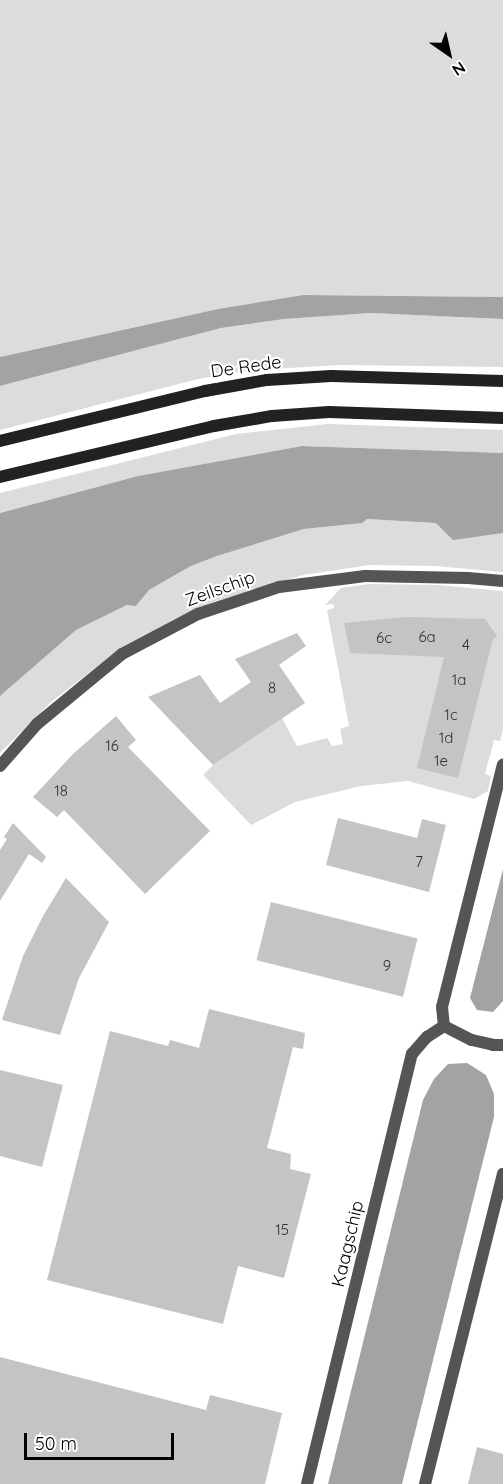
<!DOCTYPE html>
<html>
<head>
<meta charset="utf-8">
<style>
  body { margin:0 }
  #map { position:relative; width:503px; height:1484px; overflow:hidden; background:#fff; font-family:Quicksand,sans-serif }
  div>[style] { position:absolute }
  .green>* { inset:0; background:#dcdcdc }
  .water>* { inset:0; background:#a3a3a3 }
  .building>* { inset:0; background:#c4c4c4; transform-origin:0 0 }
  .minor>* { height:12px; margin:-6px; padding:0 6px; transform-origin:6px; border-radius:6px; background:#555 }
  .secondary>* { height:12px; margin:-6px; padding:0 6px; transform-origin:6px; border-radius:6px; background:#222 }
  span { translate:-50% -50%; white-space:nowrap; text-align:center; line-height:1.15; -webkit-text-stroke:4.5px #fff; paint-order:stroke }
  .number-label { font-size:15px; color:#313131 }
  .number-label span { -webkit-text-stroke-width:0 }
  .street-label { font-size:18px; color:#000 }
  .north { position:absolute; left:419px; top:24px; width:60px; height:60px; -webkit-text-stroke:4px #fff; paint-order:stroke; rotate:146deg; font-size:16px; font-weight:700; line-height:24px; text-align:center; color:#000 }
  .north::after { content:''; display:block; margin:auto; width:21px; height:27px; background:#000; clip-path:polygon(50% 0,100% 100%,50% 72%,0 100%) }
  .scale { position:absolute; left:24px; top:1433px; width:150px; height:27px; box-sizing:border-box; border:3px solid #000; border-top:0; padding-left:8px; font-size:18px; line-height:21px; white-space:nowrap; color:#000; -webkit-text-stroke:4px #fff; paint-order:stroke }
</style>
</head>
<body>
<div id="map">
  <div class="green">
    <i style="clip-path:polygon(0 0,503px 0,503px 297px,303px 295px,218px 309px,0 357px)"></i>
    <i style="clip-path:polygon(371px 313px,503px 319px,503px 367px,341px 365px,252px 370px,198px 379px,0 430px,0 386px,221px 328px,284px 319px)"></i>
    <i style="clip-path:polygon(328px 424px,503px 430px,503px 453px,302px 446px,138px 476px,0 513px,0 493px,236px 434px)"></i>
    <i style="clip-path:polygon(366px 519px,437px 523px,480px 535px,503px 533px,503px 572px,435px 566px,370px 565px,303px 575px,216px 601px,175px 619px,109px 657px,51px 702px,0 753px,0 696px,76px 630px,127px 605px,136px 606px,149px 590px,191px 566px,217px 556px,304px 529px,361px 523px)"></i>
    <i style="clip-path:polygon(369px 584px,438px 585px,503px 591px,503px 730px,500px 741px,494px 740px,485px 774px,491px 776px,488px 791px,474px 799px,408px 781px,361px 786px,295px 802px,251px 825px,203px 775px,213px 765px,282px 718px,297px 746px,327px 738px,332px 746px,343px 744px,340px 729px,349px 726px,327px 610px,334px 608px,333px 604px,325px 605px,341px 588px)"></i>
  </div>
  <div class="water">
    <i style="clip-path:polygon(303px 295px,503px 297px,503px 319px,371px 313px,284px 319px,221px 328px,0 386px,0 357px,218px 309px)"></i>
    <i style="clip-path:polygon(302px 446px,503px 453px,503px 533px,453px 540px,436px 523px,367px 519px,362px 523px,304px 529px,217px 556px,191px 566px,149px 590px,136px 606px,127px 605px,76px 630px,0 696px,0 513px,138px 476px)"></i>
    <i style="clip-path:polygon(503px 869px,503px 1001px,493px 1012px,477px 1010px,470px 998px)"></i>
    <i style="clip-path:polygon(467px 1063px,486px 1075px,494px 1094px,494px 1117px,402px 1484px,328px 1484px,423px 1100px,434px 1079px,448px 1064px)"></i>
  </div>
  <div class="building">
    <i style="clip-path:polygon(406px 617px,485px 619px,497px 636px,493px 639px,458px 778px,417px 768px,444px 657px,350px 653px,344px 623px)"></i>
    <i style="clip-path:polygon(297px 633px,306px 646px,279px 665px,305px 703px,213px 765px,148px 697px,200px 675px,220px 703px,251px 682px,235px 659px)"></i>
    <i style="clip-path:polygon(116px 716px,136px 740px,128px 747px,210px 831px,145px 894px,64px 810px,57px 817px,33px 797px,73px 754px)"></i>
    <i style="clip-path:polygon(338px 818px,417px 838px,422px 819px,446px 825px,429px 892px,326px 865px)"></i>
    <i style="clip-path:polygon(13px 823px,46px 857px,42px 863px,29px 854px,0 901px,0 850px,7px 839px,4px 837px)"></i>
    <i style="clip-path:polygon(66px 878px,109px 922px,79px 978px,60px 1035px,2px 1020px,23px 956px,43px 916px)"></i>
    <i style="left:271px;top:902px;width:151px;height:60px;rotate:14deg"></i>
    <i style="clip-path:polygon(209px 1009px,305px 1033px,303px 1049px,293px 1047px,267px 1148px,291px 1154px,290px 1169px,311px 1174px,284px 1278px,238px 1266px,223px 1324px,47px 1280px,110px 1031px,168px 1046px,170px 1040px,199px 1048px)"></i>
    <i style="clip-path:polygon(0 1070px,63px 1085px,42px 1167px,0 1156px)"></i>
    <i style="clip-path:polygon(0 1357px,206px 1410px,210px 1395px,282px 1413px,265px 1484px,0 1484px)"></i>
    <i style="clip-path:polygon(477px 1447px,503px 1454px,503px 1484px,468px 1484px)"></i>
  </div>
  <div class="minor">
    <i style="left:0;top:766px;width:56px;rotate:-48.6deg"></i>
    <i style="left:37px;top:724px;width:110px;rotate:-39.5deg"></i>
    <i style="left:122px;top:654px;width:86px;rotate:-27.8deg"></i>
    <i style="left:198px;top:614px;width:85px;rotate:-18.4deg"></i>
    <i style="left:279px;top:587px;width:87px;rotate:-7.3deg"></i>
    <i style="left:365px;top:576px;width:103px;rotate:1.1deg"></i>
    <i style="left:468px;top:578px;width:35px;rotate:5deg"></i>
    <i style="left:444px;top:1026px;width:31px;rotate:27deg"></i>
    <i style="left:472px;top:1040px;width:22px;rotate:13deg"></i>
    <i style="left:493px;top:1045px;width:10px"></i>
    <i style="left:307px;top:1484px;width:443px;rotate:-76.3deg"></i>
    <i style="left:412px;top:1054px;width:23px;rotate:-49deg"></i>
    <i style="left:427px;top:1037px;width:20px;rotate:-33deg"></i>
    <i style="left:444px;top:1026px;width:19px;rotate:-96deg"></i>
    <i style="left:442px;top:1007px;width:250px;rotate:-75.9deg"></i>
    <i style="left:425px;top:1484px;width:320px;rotate:-75.9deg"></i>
  </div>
  <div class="secondary">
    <i style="left:0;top:441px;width:211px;rotate:-13.7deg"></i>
    <i style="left:205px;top:391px;width:63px;rotate:-10.1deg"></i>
    <i style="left:267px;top:380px;width:64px;rotate:-3.6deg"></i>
    <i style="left:331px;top:376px;width:172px;rotate:1.7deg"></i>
    <i style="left:0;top:477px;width:220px;rotate:-13.4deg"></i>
    <i style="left:214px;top:426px;width:59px;rotate:-9.8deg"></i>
    <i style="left:272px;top:416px;width:57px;rotate:-4deg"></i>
    <i style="left:329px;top:412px;width:174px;rotate:2deg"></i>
  </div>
  <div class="number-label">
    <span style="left:427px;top:637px">6a</span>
    <span style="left:384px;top:638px">6c</span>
    <span style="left:466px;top:645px">4</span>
    <span style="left:459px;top:680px">1a</span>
    <span style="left:272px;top:688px">8</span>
    <span style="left:451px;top:715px">1c</span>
    <span style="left:446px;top:738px">1d</span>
    <span style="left:112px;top:746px">16</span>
    <span style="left:441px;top:761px">1e</span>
    <span style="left:61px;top:791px">18</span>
    <span style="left:419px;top:862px">7</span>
    <span style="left:387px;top:966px">9</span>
    <span style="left:282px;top:1230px">15</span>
  </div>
  <div class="street-label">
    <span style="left:246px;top:367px;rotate:-8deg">De Rede</span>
    <span style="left:220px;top:589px;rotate:-20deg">Zeilschip</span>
    <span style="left:348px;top:1244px;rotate:-77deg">Kaagschip</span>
  </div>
  <div class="north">N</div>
  <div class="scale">50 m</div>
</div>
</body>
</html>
